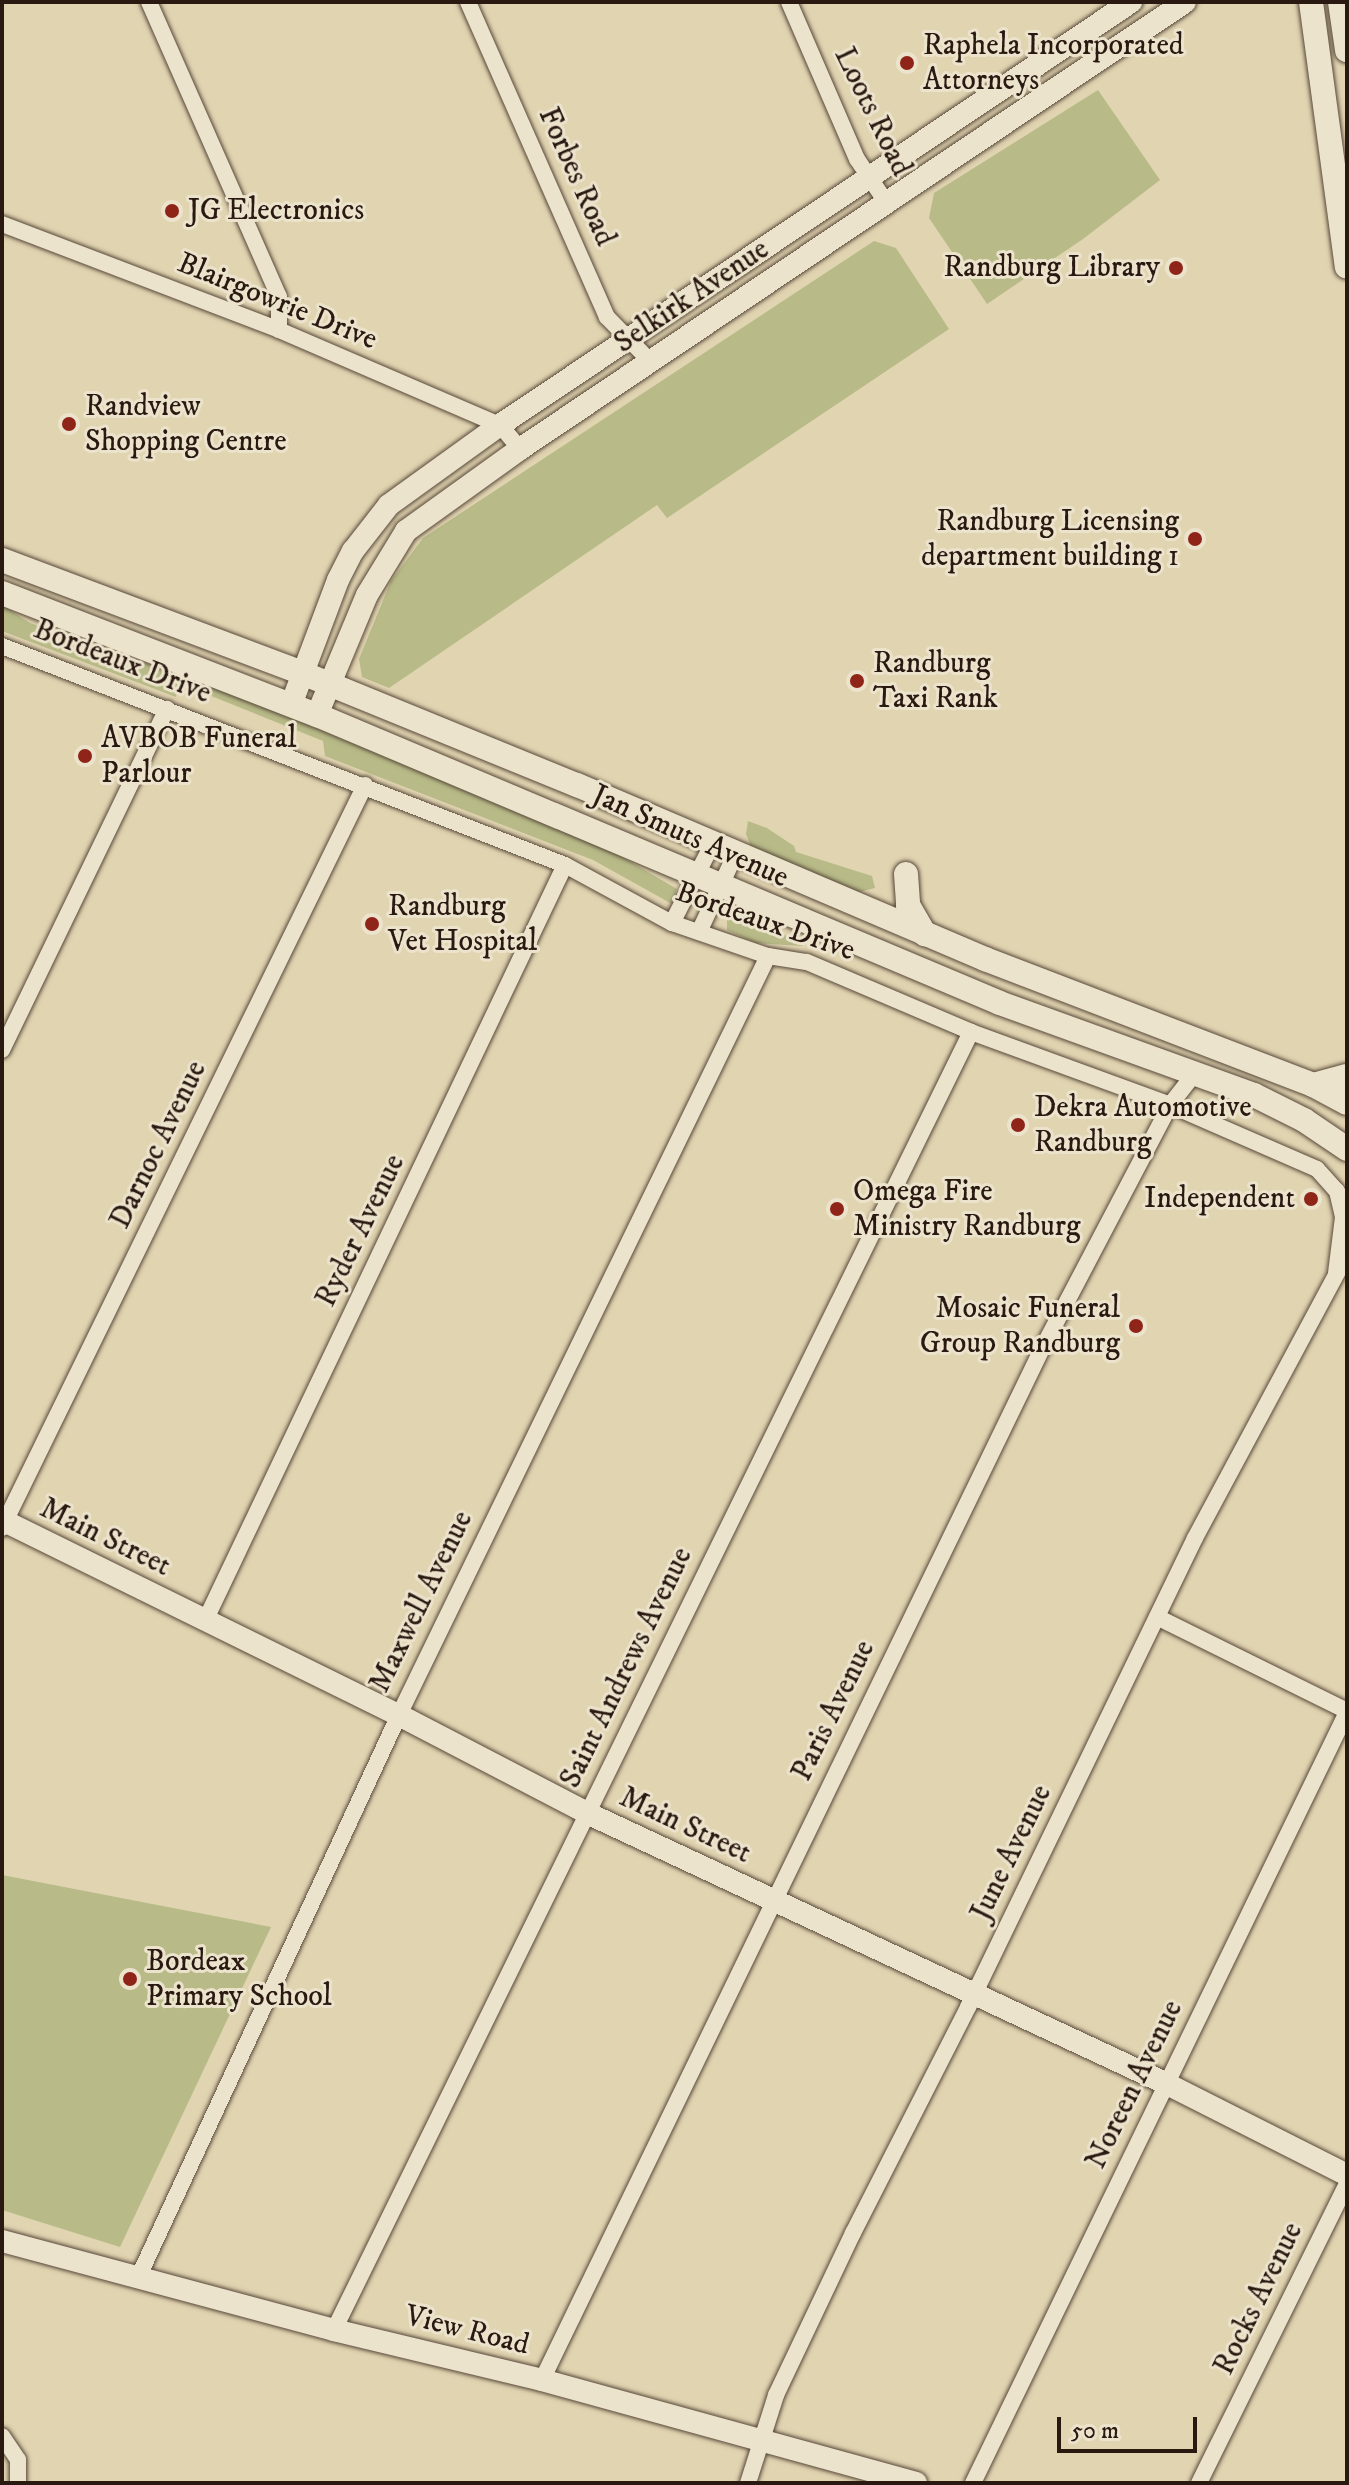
<!DOCTYPE html>
<html>
<head>
<meta charset="utf-8">
<style>
  body { margin:0 }
  #map { position:relative; width:1349px; height:2485px; overflow:hidden; background:#e1d4b1; font-family:"IM FELL DW Pica",serif }
  div>[style] { position:absolute }
  .green>* { inset:0; background:#b8bb88 }
  .roads { filter:drop-shadow(0 0 2px #574839) drop-shadow(0 0 2px #574839) }
  .minor>* { height:16px; margin:-8px; padding:0 8px; transform-origin:8px; border-radius:8px; background:#ece3cc }
  .tertiary>* { height:22px; margin:-11px; padding:0 11px; transform-origin:11px; border-radius:11px; background:#ece3cc }
  .secondary>* { height:24px; margin:-12px; padding:0 12px; transform-origin:12px; border-radius:12px; background:#ece3cc }
  .dots>* { width:22px; height:22px; translate:-50% -50%; box-sizing:border-box; border:4px solid #ece3cc; border-radius:50% }
  span { translate:-50% -50%; white-space:nowrap; text-align:center; line-height:1.15; -webkit-text-stroke:6px #ece3cc; paint-order:stroke }
  .poi-label { font-size:30px; color:#291911 }
  .left { translate:0 -50%; text-align:left }
  .right { translate:-100% -50%; text-align:right }
  .street-label { font-size:30px; color:#291911 }
  .frame { position:absolute; inset:0; border:4px solid #291911; pointer-events:none }
  .scale { position:absolute; left:1057px; top:2417px; width:140px; height:36px; box-sizing:border-box; border:4px solid #291911; border-top:0; padding-left:10px; font-size:24px; line-height:28px; white-space:nowrap; color:#291911; -webkit-text-stroke:6px #ece3cc; paint-order:stroke }
</style>
</head>
<body>
<div id="map">
  <div class="green">
    <i style="clip-path:polygon(1098px 90px,1160px 180px,1083px 239px,987px 304px,929px 218px,934px 193px)"></i>
    <i style="clip-path:polygon(874px 241px,896px 248px,949px 329px,667px 518px,657px 505px,389px 688px,362px 677px,359px 659px,391px 581px,423px 538px)"></i>
    <i style="clip-path:polygon(2px 605px,30px 623px,199px 681px,595px 841px,677px 889px,672px 904px,593px 860px,325px 756px,323px 741px,179px 683px,176px 697px,2px 631px)"></i>
    <i style="clip-path:polygon(748px 821px,767px 828px,794px 846px,796px 852px,872px 876px,875px 888px,855px 893px,751px 847px,746px 834px)"></i>
    <i style="clip-path:polygon(738px 914px,803px 943px,802px 946px,756px 943px,727px 930px,727px 919px)"></i>
    <i style="clip-path:polygon(2px 1875px,271px 1927px,120px 2247px,2px 2210px)"></i>
  </div>
  <div class="roads">
    <div class="minor">
      <i style="left:149px;top:2px;width:322px;rotate:66.2deg"></i>
      <i style="left:279px;top:297px;width:33px;rotate:90deg"></i>
      <i style="left:468px;top:2px;width:344px;rotate:66.2deg"></i>
      <i style="left:607px;top:317px;width:63px;rotate:45.6deg"></i>
      <i style="left:789px;top:2px;width:171px;rotate:66.6deg"></i>
      <i style="left:857px;top:159px;width:52px;rotate:56deg"></i>
      <i style="left:2px;top:224px;width:297px;rotate:20.9deg"></i>
      <i style="left:279px;top:330px;width:241px;rotate:23.3deg"></i>
      <i style="left:500px;top:425px;width:31px;rotate:50deg"></i>
      <i style="left:2px;top:646px;width:604px;rotate:21.26deg"></i>
      <i style="left:565px;top:865px;width:122px;rotate:28.5deg"></i>
      <i style="left:672px;top:923px;width:102px;rotate:19deg"></i>
      <i style="left:768px;top:956px;width:39px;rotate:9deg"></i>
      <i style="left:807px;top:962px;width:178px;rotate:23.1deg"></i>
      <i style="left:971px;top:1032px;width:212px;rotate:20.1deg"></i>
      <i style="left:1170px;top:1105px;width:160px;rotate:23.5deg"></i>
      <i style="left:1317px;top:1169px;width:30px;rotate:48deg"></i>
      <i style="left:1337px;top:1191px;width:27px;rotate:77deg"></i>
      <i style="left:1343px;top:1217px;width:56px;rotate:97.1deg"></i>
      <i style="left:672px;top:923px;width:90px;rotate:-62.9deg"></i>
      <i style="left:699px;top:932px;width:87px;rotate:-64.9deg"></i>
      <i style="left:2px;top:1050px;width:379px;rotate:-64.2deg"></i>
      <i style="left:2px;top:1528px;width:827px;rotate:-63.96deg"></i>
      <i style="left:1157px;top:1617px;width:212px;rotate:26.3deg"></i>
      <i style="left:205px;top:1621px;width:837px;rotate:-64.54deg"></i>
      <i style="left:138px;top:2278px;width:621px;rotate:-65.13deg"></i>
      <i style="left:399px;top:1715px;width:844px;rotate:-64.07deg"></i>
      <i style="left:334px;top:2330px;width:1446px;rotate:-63.86deg"></i>
      <i style="left:542px;top:2380px;width:1146px;rotate:-64.13deg"></i>
      <i style="left:1042px;top:1349px;width:276px;rotate:-62.3deg"></i>
      <i style="left:1170px;top:1105px;width:37px;rotate:-52deg"></i>
      <i style="left:2px;top:2436px;width:29px;rotate:56deg"></i>
      <i style="left:18px;top:2460px;width:23px;rotate:90deg"></i>
      <i style="left:748px;top:2483px;width:92px;rotate:-72.3deg"></i>
      <i style="left:776px;top:2395px;width:179px;rotate:-64.6deg"></i>
      <i style="left:853px;top:2233px;width:254px;rotate:-63deg"></i>
      <i style="left:968px;top:2007px;width:521px;rotate:-64.17deg"></i>
      <i style="left:1195px;top:1538px;width:309px;rotate:-61.8deg"></i>
      <i style="left:973px;top:2483px;width:857px;rotate:-64.12deg"></i>
      <i style="left:1199px;top:2483px;width:335px;rotate:-63.7deg"></i>
    </div>
    <div class="tertiary">
      <i style="left:291px;top:705px;width:134px;rotate:-69.4deg"></i>
      <i style="left:338px;top:580px;width:33px;rotate:-63deg"></i>
      <i style="left:353px;top:551px;width:58px;rotate:-52deg"></i>
      <i style="left:389px;top:505px;width:137px;rotate:-35.8deg"></i>
      <i style="left:500px;top:425px;width:760px;rotate:-33.84deg"></i>
      <i style="left:317px;top:715px;width:130px;rotate:-67.4deg"></i>
      <i style="left:367px;top:595px;width:75px;rotate:-58.6deg"></i>
      <i style="left:406px;top:531px;width:140px;rotate:-35.7deg"></i>
      <i style="left:520px;top:449px;width:801px;rotate:-33.91deg"></i>
      <i style="left:2px;top:1520px;width:442px;rotate:26.2deg"></i>
      <i style="left:399px;top:1715px;width:212px;rotate:27.5deg"></i>
      <i style="left:587px;top:1813px;width:640px;rotate:25.04deg"></i>
      <i style="left:1167px;top:2084px;width:202px;rotate:26.8deg"></i>
      <i style="left:2px;top:2241px;width:344px;rotate:15deg"></i>
      <i style="left:334px;top:2330px;width:214px;rotate:13.5deg"></i>
      <i style="left:542px;top:2380px;width:388px;rotate:15.4deg"></i>
    </div>
    <div class="secondary">
      <i style="left:1311px;top:2px;width:267px;rotate:82.3deg"></i>
      <i style="left:1340px;top:2px;width:49px;rotate:81.7deg"></i>
      <i style="left:2px;top:560px;width:321px;rotate:20.6deg"></i>
      <i style="left:302px;top:673px;width:297px;rotate:22.2deg"></i>
      <i style="left:577px;top:785px;width:444px;rotate:23.1deg"></i>
      <i style="left:985px;top:959px;width:351px;rotate:21deg"></i>
      <i style="left:1313px;top:1085px;width:38px;rotate:28deg"></i>
      <i style="left:2px;top:593px;width:338px;rotate:21.2deg"></i>
      <i style="left:317px;top:715px;width:741px;rotate:22.86deg"></i>
      <i style="left:1000px;top:1003px;width:270px;rotate:19.9deg"></i>
      <i style="left:1254px;top:1095px;width:56px;rotate:26.6deg"></i>
      <i style="left:1304px;top:1120px;width:52px;rotate:34deg"></i>
      <i style="left:906px;top:874px;width:31px;rotate:86deg"></i>
      <i style="left:908px;top:905px;width:34px;rotate:60deg"></i>
      <i style="left:1313px;top:1085px;width:35px;rotate:-15deg"></i>
    </div>
  </div>
  <div class="dots">
    <i style="left:907px;top:63px;background:#8f2418"></i>
    <i style="left:172px;top:211px;background:#8f2418"></i>
    <i style="left:1176px;top:268px;background:#8f2418"></i>
    <i style="left:69px;top:424px;background:#8f2418"></i>
    <i style="left:1195px;top:539px;background:#8f2418"></i>
    <i style="left:857px;top:681px;background:#8f2418"></i>
    <i style="left:85px;top:756px;background:#8f2418"></i>
    <i style="left:372px;top:924px;background:#8f2418"></i>
    <i style="left:1018px;top:1125px;background:#8f2418"></i>
    <i style="left:1311px;top:1199px;background:#8f2418"></i>
    <i style="left:837px;top:1209px;background:#8f2418"></i>
    <i style="left:1136px;top:1326px;background:#8f2418"></i>
    <i style="left:130px;top:1979px;background:#8f2418"></i>
  </div>
  <div class="poi-label">
    <span class="left" style="left:923px;top:63px">Raphela Incorporated<br>Attorneys</span>
    <span class="left" style="left:188px;top:211px">JG Electronics</span>
    <span class="right" style="left:1160px;top:268px">Randburg Library</span>
    <span class="left" style="left:85px;top:424px">Randview<br>Shopping Centre</span>
    <span class="right" style="left:1179px;top:539px">Randburg Licensing<br>department building 1</span>
    <span class="left" style="left:873px;top:681px">Randburg<br>Taxi Rank</span>
    <span class="left" style="left:101px;top:756px">AVBOB Funeral<br>Parlour</span>
    <span class="left" style="left:388px;top:924px">Randburg<br>Vet Hospital</span>
    <span class="left" style="left:1034px;top:1125px">Dekra Automotive<br>Randburg</span>
    <span class="left" style="left:853px;top:1209px">Omega Fire<br>Ministry Randburg</span>
    <span class="right" style="left:1295px;top:1199px">Independent</span>
    <span class="right" style="left:1120px;top:1326px">Mosaic Funeral<br>Group Randburg</span>
    <span class="left" style="left:146px;top:1979px">Bordeax<br>Primary School</span>
  </div>
  <div class="street-label">
    <span style="left:872px;top:112px;rotate:64deg">Loots Road</span>
    <span style="left:576px;top:177px;rotate:66deg">Forbes Road</span>
    <span style="left:692px;top:297px;rotate:-34deg">Selkirk Avenue</span>
    <span style="left:277px;top:302px;rotate:22deg">Blairgowrie Drive</span>
    <span style="left:122px;top:662px;rotate:21deg">Bordeaux Drive</span>
    <span style="left:690px;top:837px;rotate:24deg">Jan Smuts Avenue</span>
    <span style="left:765px;top:922px;rotate:19deg">Bordeaux Drive</span>
    <span style="left:159px;top:1145px;rotate:-64deg">Darnoc Avenue</span>
    <span style="left:361px;top:1231px;rotate:-64deg">Ryder Avenue</span>
    <span style="left:105px;top:1538px;rotate:26deg">Main Street</span>
    <span style="left:422px;top:1602px;rotate:-64deg">Maxwell Avenue</span>
    <span style="left:627px;top:1668px;rotate:-64deg">Saint Andrews Avenue</span>
    <span style="left:834px;top:1711px;rotate:-64deg">Paris Avenue</span>
    <span style="left:685px;top:1826px;rotate:25deg">Main Street</span>
    <span style="left:1012px;top:1853px;rotate:-64deg">June Avenue</span>
    <span style="left:1135px;top:2085px;rotate:-64deg">Noreen Avenue</span>
    <span style="left:1259px;top:2299px;rotate:-64deg">Rocks Avenue</span>
    <span style="left:467px;top:2331px;rotate:14deg">View Road</span>
  </div>
  <div class="frame"></div>
  <div class="scale">50 m</div>
</div>
</body>
</html>
